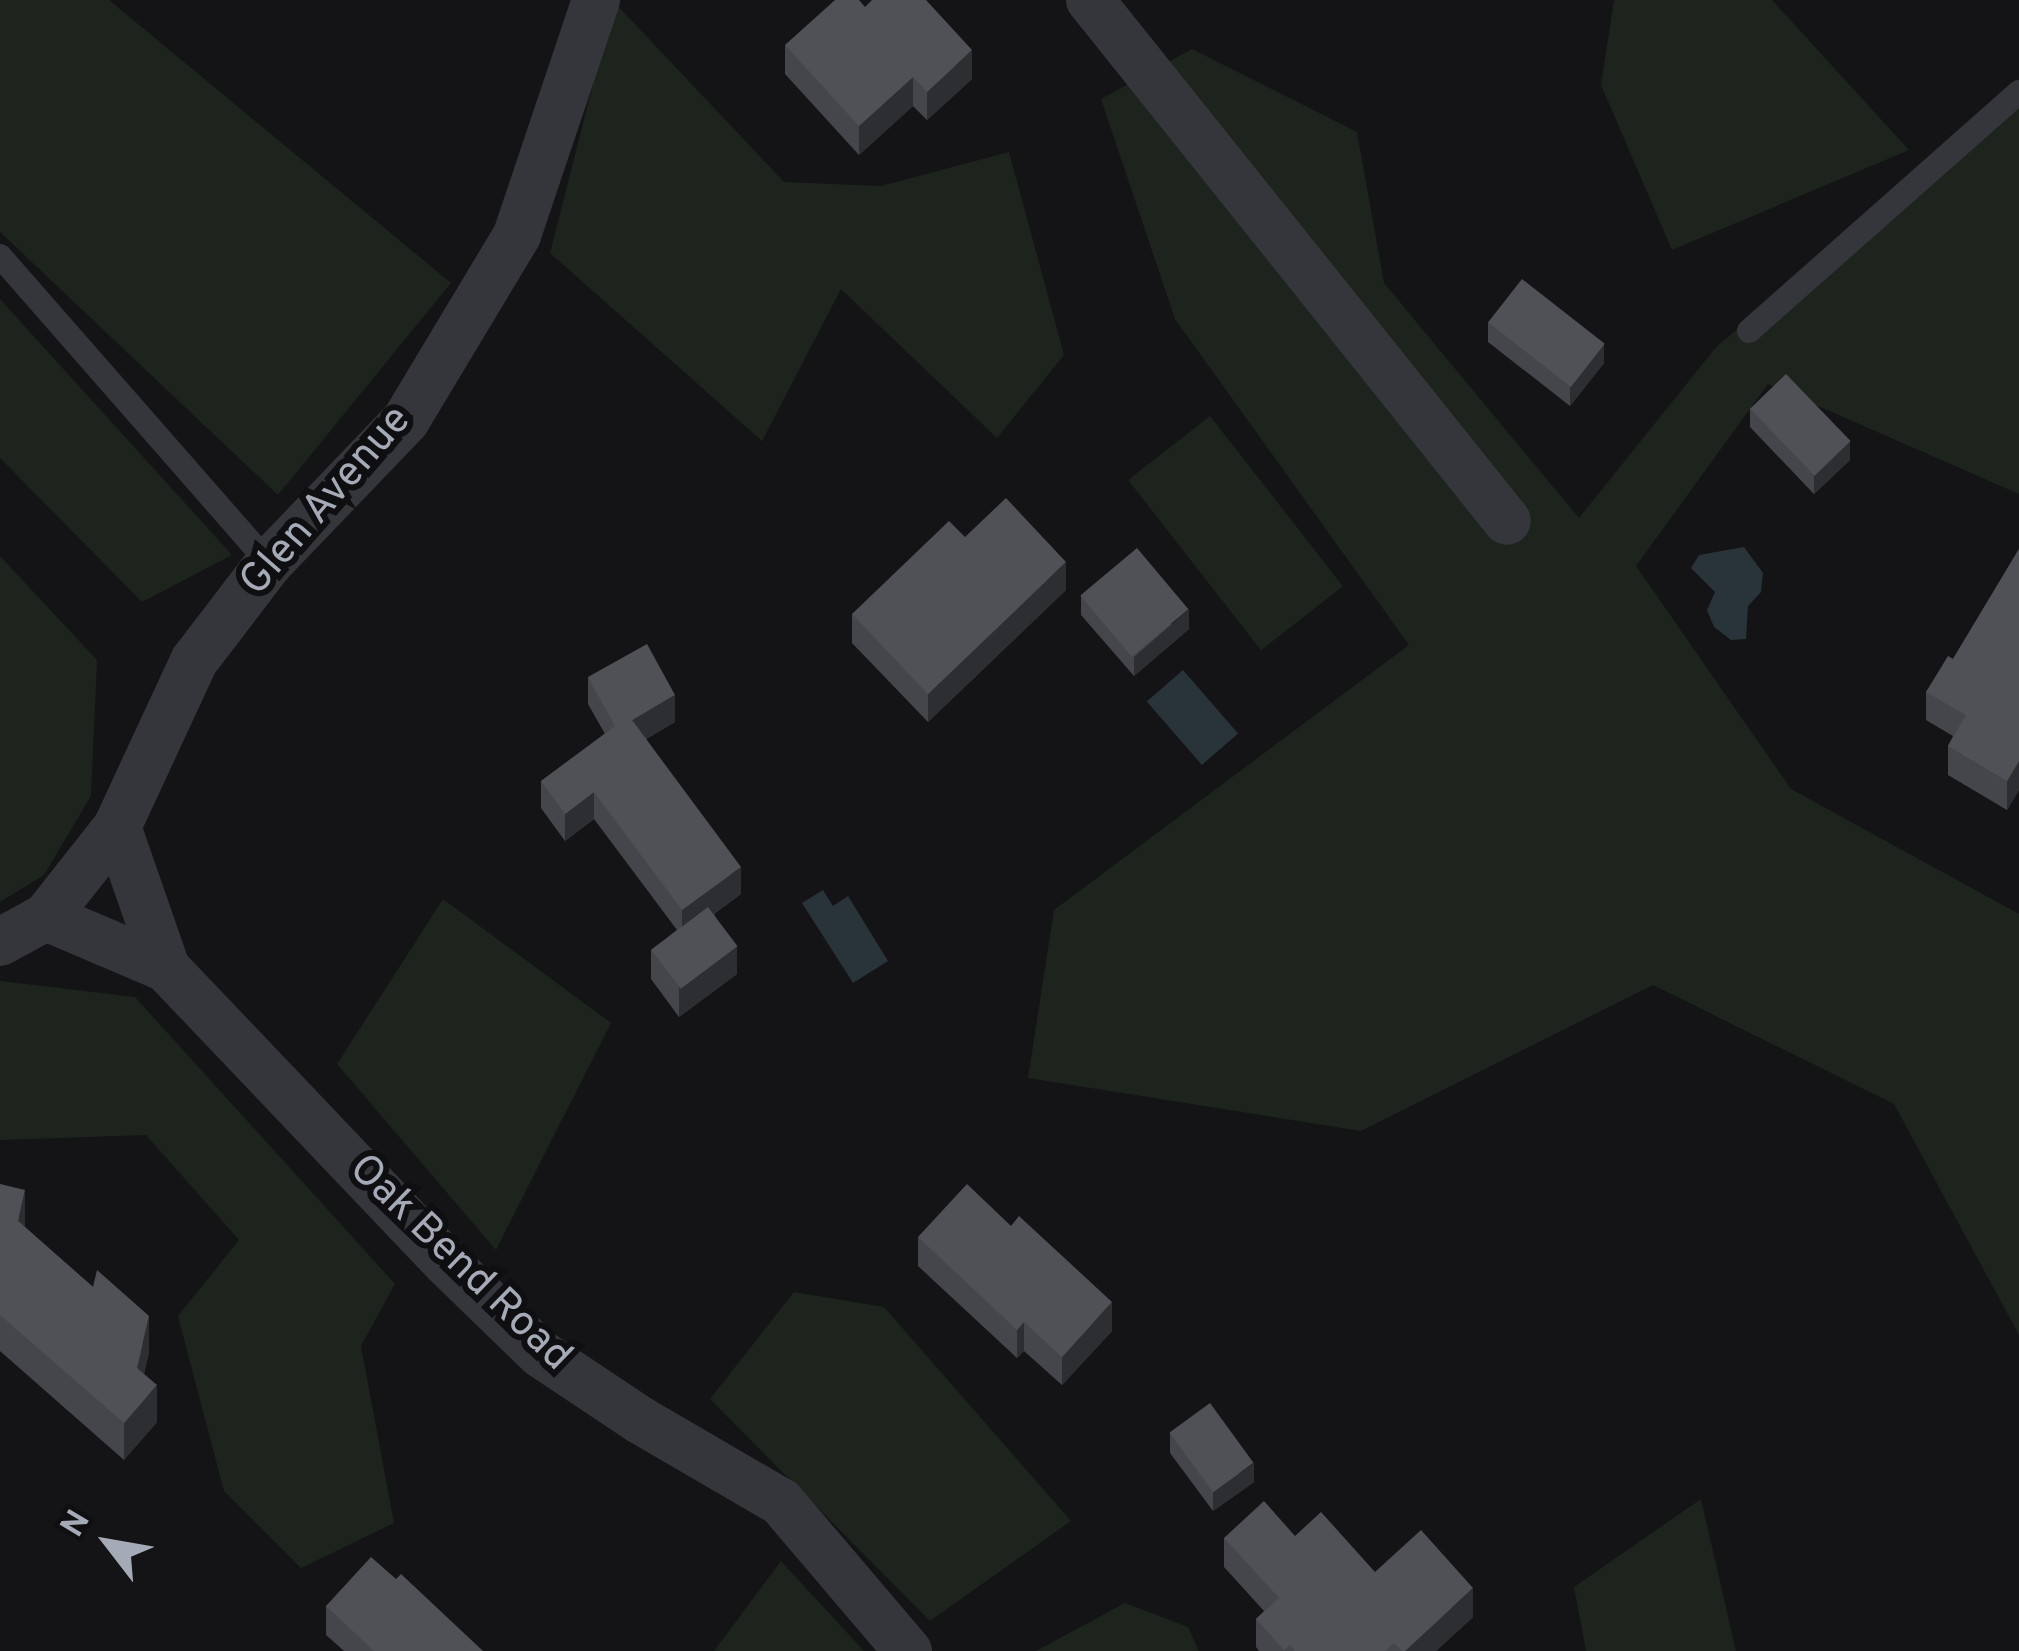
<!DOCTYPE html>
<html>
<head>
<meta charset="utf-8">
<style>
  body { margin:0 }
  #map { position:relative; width:2019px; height:1651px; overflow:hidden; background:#141416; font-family:Overpass,sans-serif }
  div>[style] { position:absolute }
  .green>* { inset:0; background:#1c241d; transform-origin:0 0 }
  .water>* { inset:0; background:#29333a; transform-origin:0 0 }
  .lane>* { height:24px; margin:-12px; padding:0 12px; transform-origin:12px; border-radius:12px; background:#35363b }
  .street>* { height:48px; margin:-24px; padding:0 24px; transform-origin:24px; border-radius:24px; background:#35363b }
  .wall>* { inset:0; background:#45464b }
  .shaded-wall>* { inset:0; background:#2d2e31 }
  .building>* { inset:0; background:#505157; transform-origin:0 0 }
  span { translate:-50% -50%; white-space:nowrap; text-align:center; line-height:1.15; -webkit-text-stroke:12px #0f0f11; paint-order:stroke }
  .street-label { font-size:42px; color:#a5aab7 }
  .north { position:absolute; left:48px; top:1483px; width:120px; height:120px; -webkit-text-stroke:9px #0f0f11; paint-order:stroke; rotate:301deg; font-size:33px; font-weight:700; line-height:48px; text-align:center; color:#a5aab7 }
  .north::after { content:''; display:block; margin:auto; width:42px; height:54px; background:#a5aab7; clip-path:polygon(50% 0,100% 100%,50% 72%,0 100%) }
</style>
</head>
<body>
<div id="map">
  <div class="green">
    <i style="clip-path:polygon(0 0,109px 0,451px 283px,278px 495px,0 232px)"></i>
    <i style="clip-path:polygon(1614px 0,1772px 0,1909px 150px,1672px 250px,1601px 85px)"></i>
    <i style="clip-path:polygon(614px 2px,784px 182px,881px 186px,1009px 152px,1064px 355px,997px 438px,841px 289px,762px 441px,550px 253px)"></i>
    <i style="clip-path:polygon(1192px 49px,1357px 132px,1384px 283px,1579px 518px,1717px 346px,2019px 99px,2019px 494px,1768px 384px,1636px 566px,1791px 789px,2019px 914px,2019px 1335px,1894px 1104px,1653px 985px,1361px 1131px,1028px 1078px,1054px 910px,1409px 645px,1175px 319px,1101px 99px)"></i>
    <i style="clip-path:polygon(0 299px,232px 555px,142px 602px,0 458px)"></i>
    <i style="left:1210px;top:416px;width:216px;height:104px;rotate:52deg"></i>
    <i style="clip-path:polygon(0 556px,97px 660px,91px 796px,44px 875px,0 902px)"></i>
    <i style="clip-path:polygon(443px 899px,611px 1023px,496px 1250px,337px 1064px)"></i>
    <i style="clip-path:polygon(0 981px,135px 997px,395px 1284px,361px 1346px,394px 1523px,301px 1568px,224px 1491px,178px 1316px,239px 1240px,146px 1135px,0 1140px)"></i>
    <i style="clip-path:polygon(794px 1292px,884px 1307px,1071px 1521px,930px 1621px,710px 1399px)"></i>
    <i style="clip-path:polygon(1701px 1499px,1736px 1651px,1586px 1651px,1574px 1587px)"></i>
    <i style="clip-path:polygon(781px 1561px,864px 1651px,714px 1651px)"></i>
    <i style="clip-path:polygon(1125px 1603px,1188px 1627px,1199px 1651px,1036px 1651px)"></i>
  </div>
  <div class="water">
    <i style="clip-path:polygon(1744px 547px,1763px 573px,1761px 592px,1748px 606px,1746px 639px,1731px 640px,1714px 627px,1707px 610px,1715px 592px,1691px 568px,1699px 555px)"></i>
    <i style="left:1183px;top:670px;width:84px;height:48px;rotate:49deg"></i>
    <i style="clip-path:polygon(823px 890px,833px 906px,848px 896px,888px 961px,853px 983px,802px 903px)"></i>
  </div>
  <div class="lane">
    <i style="left:0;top:256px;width:408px;rotate:48.8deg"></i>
    <i style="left:1749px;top:331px;width:361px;rotate:-41.5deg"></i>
  </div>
  <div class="street">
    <i style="left:1090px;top:0;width:667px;rotate:51.33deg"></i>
    <i style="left:117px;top:827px;width:149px;rotate:70.8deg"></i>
    <i style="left:46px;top:917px;width:115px;rotate:-51.7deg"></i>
    <i style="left:117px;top:827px;width:183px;rotate:-65.1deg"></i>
    <i style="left:194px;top:661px;width:123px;rotate:-52.6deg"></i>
    <i style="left:269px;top:563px;width:198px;rotate:-46.2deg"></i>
    <i style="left:406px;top:420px;width:216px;rotate:-59deg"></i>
    <i style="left:517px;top:235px;width:248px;rotate:-71.4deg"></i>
    <i style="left:0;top:942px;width:52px;rotate:-28.5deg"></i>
    <i style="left:46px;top:917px;width:130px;rotate:23deg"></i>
    <i style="left:166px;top:968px;width:406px;rotate:46.4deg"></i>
    <i style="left:446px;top:1262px;width:132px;rotate:44.1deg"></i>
    <i style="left:541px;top:1354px;width:119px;rotate:33.7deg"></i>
    <i style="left:640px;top:1420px;width:163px;rotate:30.2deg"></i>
    <i style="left:781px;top:1502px;width:196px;rotate:49.6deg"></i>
  </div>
  <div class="wall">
    <i style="clip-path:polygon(865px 7px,972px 79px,927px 120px,913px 106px,859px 155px,785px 74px,785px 45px)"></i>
    <i style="clip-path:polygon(1488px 322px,1604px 363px,1570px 406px,1488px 342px)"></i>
    <i style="clip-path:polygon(1750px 408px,1850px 460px,1814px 494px,1750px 427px)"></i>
    <i style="clip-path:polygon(965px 537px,1066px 590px,928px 722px,852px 643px,852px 614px)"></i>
    <i style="clip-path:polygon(2019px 549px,2019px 790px,2007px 810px,1948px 775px,1948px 746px,1953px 736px,1926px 720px,1926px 692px,1953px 659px)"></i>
    <i style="clip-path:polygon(1081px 596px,1189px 629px,1134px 676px,1081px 615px)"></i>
    <i style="clip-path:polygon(588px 677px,675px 722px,646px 739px,741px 894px,714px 914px,737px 974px,679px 1017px,651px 979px,651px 950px,677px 930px,594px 819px,565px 841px,541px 808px,541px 781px,605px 734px,588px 704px)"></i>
    <i style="clip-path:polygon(0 1184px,25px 1227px,93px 1287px,149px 1352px,144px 1374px,157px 1422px,124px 1460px,0 1351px)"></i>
    <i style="clip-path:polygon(918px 1237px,1112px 1331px,1062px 1385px,1024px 1351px,1017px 1358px,918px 1266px)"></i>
    <i style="clip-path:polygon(1170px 1433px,1254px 1482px,1213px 1511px,1170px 1453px)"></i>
    <i style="clip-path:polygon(1295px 1536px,1375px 1572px,1473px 1617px,1436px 1651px,1259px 1651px,1256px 1647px,1256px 1619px,1264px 1611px,1224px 1567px,1224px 1538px)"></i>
    <i style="clip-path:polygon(396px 1579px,483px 1651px,344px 1651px,326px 1635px,326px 1606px)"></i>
  </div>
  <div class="shaded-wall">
    <i style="clip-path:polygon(972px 50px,972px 79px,927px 120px,927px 92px)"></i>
    <i style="clip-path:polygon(913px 77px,913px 106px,859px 155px,859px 126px)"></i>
    <i style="clip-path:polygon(1604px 344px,1604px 363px,1570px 406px,1570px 386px)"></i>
    <i style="clip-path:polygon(1850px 441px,1850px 460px,1814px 494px,1814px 475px)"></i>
    <i style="clip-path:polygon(1066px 562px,1066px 590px,928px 722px,928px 694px)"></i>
    <i style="clip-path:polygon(1189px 609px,1189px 629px,1134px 676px,1134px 657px)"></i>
    <i style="clip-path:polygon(675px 695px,675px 722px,632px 747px,632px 720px)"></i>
    <i style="clip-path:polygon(2019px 761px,2019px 790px,2007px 810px,2007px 781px)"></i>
    <i style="clip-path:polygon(594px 792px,594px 819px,565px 841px,565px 814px)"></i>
    <i style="clip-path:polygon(741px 867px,741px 894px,682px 937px,682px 910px)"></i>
    <i style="clip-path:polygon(737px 946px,737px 974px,679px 1017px,679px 988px)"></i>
    <i style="clip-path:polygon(25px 1190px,25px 1227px,18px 1221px)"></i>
    <i style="clip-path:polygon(1112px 1302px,1112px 1331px,1062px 1385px,1062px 1357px)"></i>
    <i style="clip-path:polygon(149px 1316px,149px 1352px,137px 1405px,137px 1368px)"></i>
    <i style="clip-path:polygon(1024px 1322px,1024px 1351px,1017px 1358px,1017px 1330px)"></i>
    <i style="clip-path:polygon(157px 1385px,157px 1422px,124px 1460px,124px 1423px)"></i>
    <i style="clip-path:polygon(1254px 1463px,1254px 1482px,1213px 1511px,1213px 1492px)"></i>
    <i style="clip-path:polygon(1473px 1588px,1473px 1617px,1436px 1651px,1405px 1651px)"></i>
  </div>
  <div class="building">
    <i style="clip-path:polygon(835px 0,859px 0,865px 7px,872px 0,926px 0,972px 50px,927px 92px,913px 77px,859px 126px,785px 45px)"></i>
    <i style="left:1522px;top:279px;width:105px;height:55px;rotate:38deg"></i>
    <i style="left:1786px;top:374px;width:93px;height:50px;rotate:46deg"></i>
    <i style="clip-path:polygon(1006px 498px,1066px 562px,928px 694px,852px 614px,949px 521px,965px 537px)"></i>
    <i style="left:1137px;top:548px;width:80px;height:74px;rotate:50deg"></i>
    <i style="clip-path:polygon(2019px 549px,2019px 761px,2007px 781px,1948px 746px,1966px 715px,1926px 692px,1948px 656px,1953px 659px)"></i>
    <i style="clip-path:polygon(647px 644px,675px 695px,632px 720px,741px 867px,682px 910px,594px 792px,565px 814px,541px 781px,615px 726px,588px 677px)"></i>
    <i style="left:708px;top:907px;width:49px;height:71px;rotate:53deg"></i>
    <i style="clip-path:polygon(0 1184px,25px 1190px,18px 1221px,93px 1287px,97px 1270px,149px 1316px,137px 1368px,157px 1385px,124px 1423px,0 1315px)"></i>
    <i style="clip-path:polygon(967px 1184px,1011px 1226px,1019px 1216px,1112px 1302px,1062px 1357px,1024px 1322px,1017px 1330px,918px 1237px)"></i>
    <i style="left:1210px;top:1403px;width:74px;height:50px;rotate:54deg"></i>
    <i style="clip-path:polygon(1264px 1501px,1295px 1536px,1321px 1512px,1375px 1572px,1421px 1530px,1473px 1588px,1405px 1651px,1402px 1651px,1394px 1643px,1385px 1651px,1295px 1651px,1290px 1645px,1284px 1650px,1256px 1619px,1279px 1598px,1224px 1538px)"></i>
    <i style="clip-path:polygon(371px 1557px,396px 1579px,401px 1574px,483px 1651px,374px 1651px,326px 1606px)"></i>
  </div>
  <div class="street-label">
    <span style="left:327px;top:502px;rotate:-49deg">Glen Avenue</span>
    <span style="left:459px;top:1264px;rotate:44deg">Oak Bend Road</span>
  </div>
  <div class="north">N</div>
</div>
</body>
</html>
